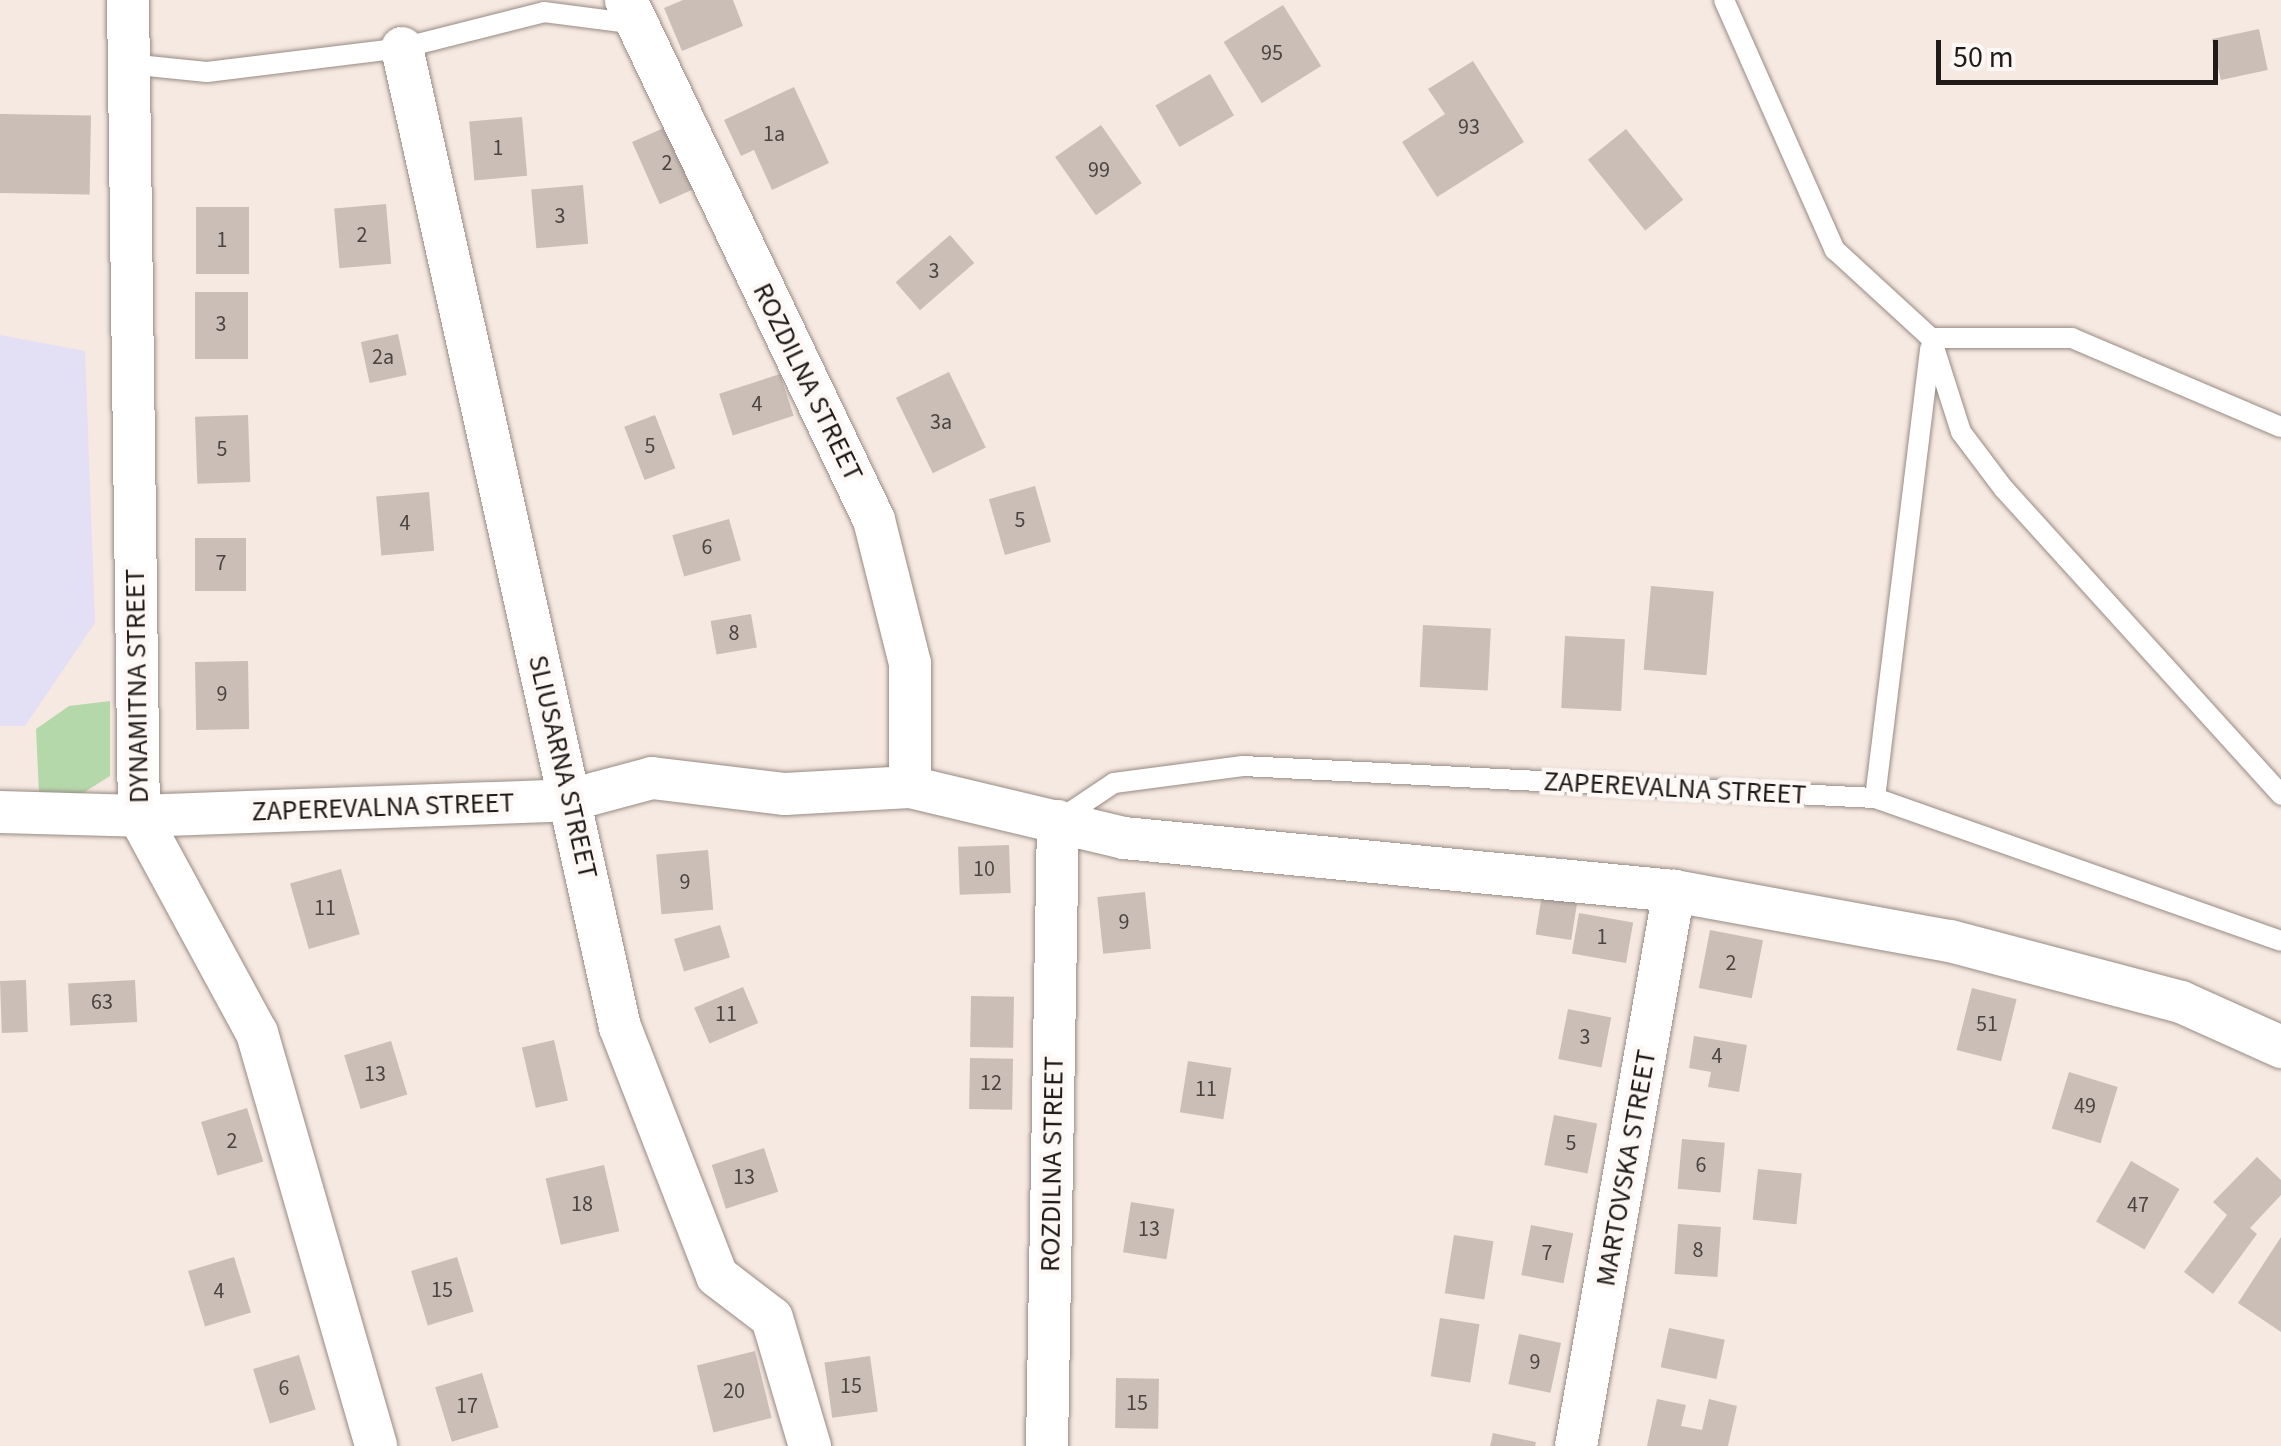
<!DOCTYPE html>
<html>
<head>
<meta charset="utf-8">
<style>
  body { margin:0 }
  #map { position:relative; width:2281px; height:1446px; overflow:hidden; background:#f6e9e1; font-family:"Source Sans 3",sans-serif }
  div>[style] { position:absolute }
  .industrial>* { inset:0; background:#e3dff5 }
  .green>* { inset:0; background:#b5d8ab }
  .building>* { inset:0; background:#cbbeb7; transform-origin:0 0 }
  .roads { filter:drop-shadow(0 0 2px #978b84) drop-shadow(0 0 2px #978b84) }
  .service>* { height:20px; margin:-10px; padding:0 10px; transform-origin:10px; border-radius:10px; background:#fff }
  .minor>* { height:42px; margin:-21px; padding:0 21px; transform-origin:21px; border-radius:21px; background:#fff }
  span { translate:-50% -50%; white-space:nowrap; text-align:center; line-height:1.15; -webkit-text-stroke:9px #fdf8f5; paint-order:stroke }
  .number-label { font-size:22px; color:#4b4440 }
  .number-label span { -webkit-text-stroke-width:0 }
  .street-label { font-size:28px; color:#201b18 }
  .scale { position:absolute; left:1936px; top:40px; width:282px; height:45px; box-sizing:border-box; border:5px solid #201b18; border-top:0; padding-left:12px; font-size:30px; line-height:35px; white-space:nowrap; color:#201b18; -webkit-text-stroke:8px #fdf8f5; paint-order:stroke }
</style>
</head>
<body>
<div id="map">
  <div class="industrial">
    <i style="clip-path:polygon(0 335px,85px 351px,95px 623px,25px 726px,0 726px)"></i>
  </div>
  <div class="green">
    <i style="clip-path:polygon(110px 701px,110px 776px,69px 802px,39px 793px,36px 729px,69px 706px)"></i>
  </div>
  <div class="building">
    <i style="clip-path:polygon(683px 0,733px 0,743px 26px,682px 51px,664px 8px)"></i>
    <i style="left:1283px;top:5px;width:72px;height:70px;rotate:58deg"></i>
    <i style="left:2259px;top:29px;width:42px;height:48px;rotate:78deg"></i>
    <i style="clip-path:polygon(1473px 61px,1524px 142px,1437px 197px,1402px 142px,1445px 114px,1428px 89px)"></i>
    <i style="left:1210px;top:74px;width:48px;height:63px;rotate:60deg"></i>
    <i style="clip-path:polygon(794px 87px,829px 163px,772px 190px,754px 150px,741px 156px,724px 120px)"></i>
    <i style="left:0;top:114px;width:91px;height:79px;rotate:1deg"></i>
    <i style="left:522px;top:117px;width:59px;height:53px;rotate:85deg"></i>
    <i style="left:675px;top:123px;width:68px;height:47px;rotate:66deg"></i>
    <i style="left:1101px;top:125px;width:71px;height:56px;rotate:55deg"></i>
    <i style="left:1626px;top:129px;width:91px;height:49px;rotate:51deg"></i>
    <i style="left:583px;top:185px;width:59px;height:52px;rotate:85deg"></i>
    <i style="left:386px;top:204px;width:60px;height:52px;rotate:85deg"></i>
    <i style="left:196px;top:207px;width:53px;height:67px"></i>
    <i style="left:950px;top:235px;width:37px;height:72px;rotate:49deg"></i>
    <i style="left:195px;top:292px;width:53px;height:67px"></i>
    <i style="left:398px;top:334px;width:42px;height:38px;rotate:78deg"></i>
    <i style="left:949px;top:372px;width:84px;height:59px;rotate:64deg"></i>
    <i style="left:780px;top:374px;width:44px;height:64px;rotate:72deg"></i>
    <i style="left:248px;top:415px;width:67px;height:53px;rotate:88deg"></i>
    <i style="left:655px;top:415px;width:57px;height:33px;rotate:69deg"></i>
    <i style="left:1035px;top:486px;width:58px;height:48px;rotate:74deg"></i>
    <i style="left:429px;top:492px;width:59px;height:53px;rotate:85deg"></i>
    <i style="left:729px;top:519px;width:43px;height:59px;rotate:74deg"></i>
    <i style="left:195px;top:538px;width:51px;height:53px"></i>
    <i style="left:1651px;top:586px;width:63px;height:84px;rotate:5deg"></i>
    <i style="left:751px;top:614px;width:34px;height:41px;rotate:80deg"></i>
    <i style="left:1423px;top:625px;width:68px;height:62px;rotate:3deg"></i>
    <i style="left:1565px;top:636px;width:60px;height:72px;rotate:3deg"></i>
    <i style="left:248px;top:661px;width:68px;height:53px;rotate:89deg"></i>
    <i style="left:1009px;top:845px;width:48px;height:51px;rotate:88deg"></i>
    <i style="left:708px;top:850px;width:60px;height:52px;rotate:85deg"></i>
    <i style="left:341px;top:869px;width:68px;height:53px;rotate:74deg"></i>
    <i style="left:1543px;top:888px;width:36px;height:47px;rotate:9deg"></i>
    <i style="left:1145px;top:892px;width:57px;height:48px;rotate:84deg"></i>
    <i style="left:1579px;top:913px;width:55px;height:41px;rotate:10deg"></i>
    <i style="left:720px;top:925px;width:34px;height:48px;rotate:73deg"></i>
    <i style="left:1710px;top:930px;width:54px;height:59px;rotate:11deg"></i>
    <i style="left:26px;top:980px;width:52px;height:26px;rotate:88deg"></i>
    <i style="left:135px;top:980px;width:42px;height:67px;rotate:87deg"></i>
    <i style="left:743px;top:987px;width:39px;height:53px;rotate:67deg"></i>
    <i style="left:1972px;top:988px;width:46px;height:64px;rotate:14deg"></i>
    <i style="left:971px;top:996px;width:43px;height:51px;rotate:1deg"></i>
    <i style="left:1568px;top:1009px;width:44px;height:51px;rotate:11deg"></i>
    <i style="clip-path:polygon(1694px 1036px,1747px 1045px,1739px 1092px,1708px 1087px,1711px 1072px,1689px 1068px)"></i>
    <i style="left:554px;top:1040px;width:62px;height:33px;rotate:77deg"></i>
    <i style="left:391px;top:1041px;width:56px;height:49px;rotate:73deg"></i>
    <i style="left:970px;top:1058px;width:43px;height:51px;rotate:1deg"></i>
    <i style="left:1188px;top:1061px;width:44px;height:52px;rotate:9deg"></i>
    <i style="left:2069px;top:1072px;width:51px;height:59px;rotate:17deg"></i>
    <i style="left:247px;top:1108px;width:56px;height:48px;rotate:73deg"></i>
    <i style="left:1554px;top:1115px;width:44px;height:51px;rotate:11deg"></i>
    <i style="left:1682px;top:1139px;width:43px;height:50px;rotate:5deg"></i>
    <i style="left:764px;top:1148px;width:46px;height:55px;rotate:72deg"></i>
    <i style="clip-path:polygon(2257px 1157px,2281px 1180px,2281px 1195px,2250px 1228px,2257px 1234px,2213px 1294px,2184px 1272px,2227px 1215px,2213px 1202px)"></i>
    <i style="left:2131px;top:1161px;width:56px;height:70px;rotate:30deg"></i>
    <i style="left:604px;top:1165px;width:68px;height:60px;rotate:77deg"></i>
    <i style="left:1758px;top:1169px;width:44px;height:51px;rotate:6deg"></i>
    <i style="left:1131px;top:1202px;width:44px;height:51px;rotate:9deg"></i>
    <i style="left:1678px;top:1224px;width:43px;height:50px;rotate:4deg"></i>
    <i style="left:1531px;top:1225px;width:43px;height:51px;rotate:11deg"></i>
    <i style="left:1454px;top:1235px;width:40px;height:59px;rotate:9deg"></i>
    <i style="clip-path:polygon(2281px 1237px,2281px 1332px,2238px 1303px)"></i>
    <i style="left:234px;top:1257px;width:58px;height:48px;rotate:73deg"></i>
    <i style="left:457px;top:1257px;width:57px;height:48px;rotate:73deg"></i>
    <i style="left:1440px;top:1318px;width:40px;height:59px;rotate:9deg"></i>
    <i style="left:1669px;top:1328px;width:57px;height:40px;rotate:12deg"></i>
    <i style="left:1519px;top:1334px;width:43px;height:51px;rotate:12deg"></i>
    <i style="left:755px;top:1351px;width:69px;height:60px;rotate:76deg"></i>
    <i style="left:299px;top:1355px;width:57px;height:48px;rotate:73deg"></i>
    <i style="left:870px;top:1356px;width:56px;height:46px;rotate:82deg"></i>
    <i style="left:482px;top:1373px;width:57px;height:49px;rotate:73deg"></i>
    <i style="left:1116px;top:1378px;width:43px;height:50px;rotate:1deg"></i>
    <i style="clip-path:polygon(1657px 1399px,1686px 1405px,1681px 1426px,1702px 1430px,1709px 1399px,1737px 1406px,1728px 1446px,1647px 1446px)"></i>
    <i style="clip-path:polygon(1493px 1433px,1536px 1442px,1535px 1446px,1490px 1446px)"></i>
  </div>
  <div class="roads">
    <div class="service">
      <i style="left:1724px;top:0;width:274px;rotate:66.1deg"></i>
      <i style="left:1835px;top:250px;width:130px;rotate:42.5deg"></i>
      <i style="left:1931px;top:338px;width:141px"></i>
      <i style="left:2072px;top:338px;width:227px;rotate:23.1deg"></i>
      <i style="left:128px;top:64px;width:79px;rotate:5.8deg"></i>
      <i style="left:207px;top:72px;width:196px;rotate:-7deg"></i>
      <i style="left:402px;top:48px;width:146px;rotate:-14.2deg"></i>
      <i style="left:544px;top:12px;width:94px;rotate:7.4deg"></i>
      <i style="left:1931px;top:338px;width:99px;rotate:72.3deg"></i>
      <i style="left:1961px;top:432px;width:71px;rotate:53deg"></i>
      <i style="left:2004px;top:489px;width:413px;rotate:47.8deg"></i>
      <i style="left:1875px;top:798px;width:453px;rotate:-83deg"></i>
      <i style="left:1060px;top:819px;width:65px;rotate:-33.7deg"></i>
      <i style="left:1114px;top:783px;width:130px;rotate:-7.5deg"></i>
      <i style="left:1243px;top:766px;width:633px;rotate:2.9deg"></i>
      <i style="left:1875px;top:798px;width:430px;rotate:19.4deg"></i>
    </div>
    <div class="minor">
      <i style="left:128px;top:0;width:816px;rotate:89.23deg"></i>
      <i style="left:139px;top:816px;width:247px;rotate:61.5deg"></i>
      <i style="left:257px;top:1033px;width:430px;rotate:73.9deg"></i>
      <i style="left:626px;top:0;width:576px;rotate:64.5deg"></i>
      <i style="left:874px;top:520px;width:147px;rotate:75.9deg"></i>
      <i style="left:910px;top:663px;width:124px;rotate:90deg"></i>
      <i style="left:402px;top:48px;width:1003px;rotate:77.45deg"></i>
      <i style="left:620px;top:1027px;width:267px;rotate:68.7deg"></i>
      <i style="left:717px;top:1276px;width:69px;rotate:37.4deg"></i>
      <i style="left:772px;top:1318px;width:134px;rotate:73.5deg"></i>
      <i style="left:0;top:812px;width:139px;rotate:1.6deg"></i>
      <i style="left:139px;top:816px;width:431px;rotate:-2.1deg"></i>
      <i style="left:570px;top:800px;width:85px;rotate:-15deg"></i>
      <i style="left:652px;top:778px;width:134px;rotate:6.9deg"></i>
      <i style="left:785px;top:794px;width:125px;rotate:-3.2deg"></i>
      <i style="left:910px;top:787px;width:220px;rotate:13.4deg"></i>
      <i style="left:1124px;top:838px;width:553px;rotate:5.5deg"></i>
      <i style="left:1674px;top:891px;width:280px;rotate:10.3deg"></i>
      <i style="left:1950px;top:941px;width:239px;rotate:14.8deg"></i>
      <i style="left:2181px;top:1002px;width:110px;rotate:24.2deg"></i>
      <i style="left:1047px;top:1446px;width:625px;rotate:-88.99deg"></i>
      <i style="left:1576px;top:1446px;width:564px;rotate:-79.99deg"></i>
    </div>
  </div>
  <div class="number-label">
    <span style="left:1272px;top:54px">95</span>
    <span style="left:1469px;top:128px">93</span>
    <span style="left:774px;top:135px">1а</span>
    <span style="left:498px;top:149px">1</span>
    <span style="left:667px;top:164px">2</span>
    <span style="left:1099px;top:171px">99</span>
    <span style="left:560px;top:217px">3</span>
    <span style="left:362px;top:236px">2</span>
    <span style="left:222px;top:241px">1</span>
    <span style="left:934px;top:272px">3</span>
    <span style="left:221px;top:325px">3</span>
    <span style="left:383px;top:358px">2а</span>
    <span style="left:757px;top:405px">4</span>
    <span style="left:941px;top:423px">3а</span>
    <span style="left:650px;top:447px">5</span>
    <span style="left:222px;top:450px">5</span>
    <span style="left:1020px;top:521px">5</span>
    <span style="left:405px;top:524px">4</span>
    <span style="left:707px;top:548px">6</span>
    <span style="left:221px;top:564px">7</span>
    <span style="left:734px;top:634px">8</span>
    <span style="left:222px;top:695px">9</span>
    <span style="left:984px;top:870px">10</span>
    <span style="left:685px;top:883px">9</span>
    <span style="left:325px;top:909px">11</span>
    <span style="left:1124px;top:923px">9</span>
    <span style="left:1602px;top:938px">1</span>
    <span style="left:1731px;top:964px">2</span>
    <span style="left:102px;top:1003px">63</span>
    <span style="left:726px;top:1015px">11</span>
    <span style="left:1987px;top:1025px">51</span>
    <span style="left:1585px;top:1038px">3</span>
    <span style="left:1717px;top:1057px">4</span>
    <span style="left:375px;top:1075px">13</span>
    <span style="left:991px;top:1084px">12</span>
    <span style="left:1206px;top:1090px">11</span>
    <span style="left:2085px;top:1107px">49</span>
    <span style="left:232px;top:1142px">2</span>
    <span style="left:1571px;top:1144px">5</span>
    <span style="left:1701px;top:1166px">6</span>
    <span style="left:744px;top:1178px">13</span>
    <span style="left:582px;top:1205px">18</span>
    <span style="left:2138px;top:1206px">47</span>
    <span style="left:1149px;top:1230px">13</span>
    <span style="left:1698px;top:1251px">8</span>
    <span style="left:1547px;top:1254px">7</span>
    <span style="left:442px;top:1291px">15</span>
    <span style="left:219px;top:1292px">4</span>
    <span style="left:1535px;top:1363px">9</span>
    <span style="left:851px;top:1387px">15</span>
    <span style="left:284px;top:1389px">6</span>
    <span style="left:734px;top:1392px">20</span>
    <span style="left:1137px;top:1404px">15</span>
    <span style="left:467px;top:1407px">17</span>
  </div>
  <div class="street-label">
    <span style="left:808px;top:382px;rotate:64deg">ROZDILNA STREET</span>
    <span style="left:137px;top:686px;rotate:-91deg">DYNAMITNA STREET</span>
    <span style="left:563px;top:767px;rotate:77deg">SLIUSARNA STREET</span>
    <span style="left:1675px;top:788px;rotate:3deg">ZAPEREVALNA STREET</span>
    <span style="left:383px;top:807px;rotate:-2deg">ZAPEREVALNA STREET</span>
    <span style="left:1052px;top:1164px;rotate:-89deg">ROZDILNA STREET</span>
    <span style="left:1626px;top:1168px;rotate:-80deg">MARTOVSKA STREET</span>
  </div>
  <div class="scale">50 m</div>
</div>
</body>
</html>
